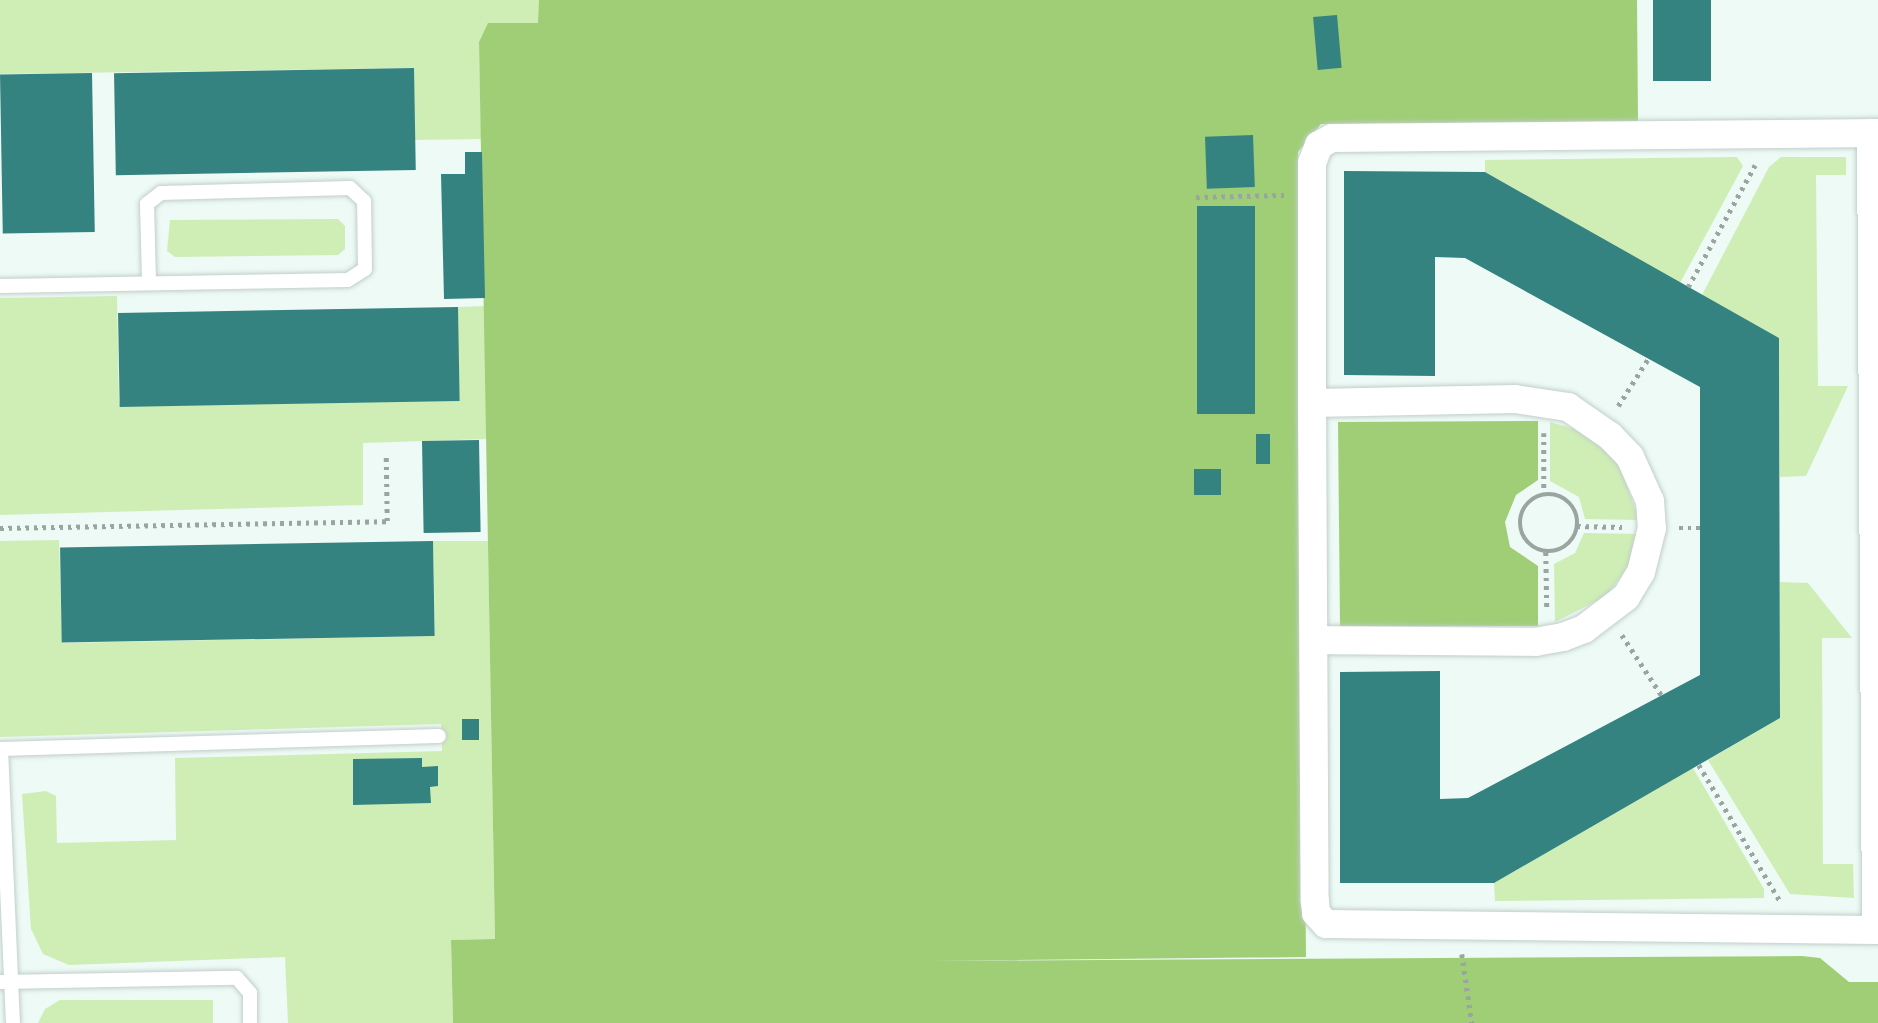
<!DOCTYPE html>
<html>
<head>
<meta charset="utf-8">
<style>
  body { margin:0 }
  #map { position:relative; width:1878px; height:1023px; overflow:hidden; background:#edfaf5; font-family:"Work Sans",sans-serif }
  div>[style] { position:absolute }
  .green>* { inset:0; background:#cfeeb6 }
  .forest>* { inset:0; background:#a0ce77 }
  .building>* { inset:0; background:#358380; transform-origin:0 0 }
  .path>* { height:4.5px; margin-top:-2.25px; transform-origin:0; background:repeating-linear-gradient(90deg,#9aa4a0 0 3.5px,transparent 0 8.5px) }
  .path>.ring { margin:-2.25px; padding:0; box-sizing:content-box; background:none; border:4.5px solid #9aa4a0; border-radius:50% }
  .roads { filter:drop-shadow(0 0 2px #c1ceca) drop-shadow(0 0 2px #c1ceca) }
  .lane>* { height:14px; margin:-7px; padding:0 7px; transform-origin:7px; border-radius:7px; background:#fff }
  .street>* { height:28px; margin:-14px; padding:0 14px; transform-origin:14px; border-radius:14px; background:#fff }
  span { translate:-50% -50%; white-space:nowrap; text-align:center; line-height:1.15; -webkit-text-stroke:5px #fff; paint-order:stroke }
</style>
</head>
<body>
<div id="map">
  <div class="green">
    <i style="clip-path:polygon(0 0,539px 0,539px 23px,488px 24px,479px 42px,481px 139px,415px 140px,413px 68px,0 74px)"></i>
    <i style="clip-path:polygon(1737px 157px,1743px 166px,1680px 283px,1485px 172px,1485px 160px)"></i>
    <i style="clip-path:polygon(1781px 157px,1846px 157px,1846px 175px,1816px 175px,1818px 386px,1848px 386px,1806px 476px,1780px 477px,1779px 338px,1702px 295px,1769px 167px)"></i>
    <i style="clip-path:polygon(338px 219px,345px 226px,345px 249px,338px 255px,175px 257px,167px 251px,170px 220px)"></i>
    <i style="clip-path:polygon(117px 296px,119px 402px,458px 401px,458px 307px,485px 306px,487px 439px,363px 443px,363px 505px,0 515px,0 298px)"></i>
    <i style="clip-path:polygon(1550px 422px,1574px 429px,1606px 451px,1620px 466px,1639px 520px,1585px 519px,1579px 497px,1550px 481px)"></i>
    <i style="clip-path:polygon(1584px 533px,1638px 534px,1630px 564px,1606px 596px,1555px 622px,1554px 564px,1575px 553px)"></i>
    <i style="clip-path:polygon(59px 540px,62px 643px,435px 636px,433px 541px,488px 541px,495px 939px,451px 940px,453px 1023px,288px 1023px,285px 957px,69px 965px,43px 954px,31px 929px,22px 794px,46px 791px,56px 796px,57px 843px,176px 840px,175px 758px,442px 751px,441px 724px,0 737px,0 541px)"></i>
    <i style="clip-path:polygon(1780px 582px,1808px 583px,1852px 638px,1822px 638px,1823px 864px,1853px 864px,1854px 898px,1790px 894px,1708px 760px,1780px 718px)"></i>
    <i style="clip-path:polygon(1693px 768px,1764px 889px,1764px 898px,1495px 901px,1494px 883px)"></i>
    <i style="clip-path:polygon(60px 1000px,213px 1000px,213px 1023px,38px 1023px,45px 1009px)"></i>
  </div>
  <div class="forest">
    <i style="clip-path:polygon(539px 0,1637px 0,1638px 121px,1321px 124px,1298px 152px,1306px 957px,931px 961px,1802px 956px,1820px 958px,1849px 982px,1878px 982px,1878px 1023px,453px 1023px,451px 940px,495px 939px,479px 42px,488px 23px,538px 23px)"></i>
    <i style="clip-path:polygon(1538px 421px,1538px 480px,1516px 495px,1505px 522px,1510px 547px,1538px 566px,1538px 626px,1340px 626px,1338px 422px)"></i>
  </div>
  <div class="building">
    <i style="left:1653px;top:0;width:58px;height:81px"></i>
    <i style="left:1337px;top:15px;width:53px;height:24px;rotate:85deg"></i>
    <i style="left:414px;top:68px;width:102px;height:300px;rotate:89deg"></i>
    <i style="left:92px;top:73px;width:159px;height:92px;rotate:89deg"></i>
    <i style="left:1253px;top:135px;width:52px;height:48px;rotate:88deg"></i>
    <i style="clip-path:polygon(465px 152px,482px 152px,485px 298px,444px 299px,441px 174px,465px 174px)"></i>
    <i style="clip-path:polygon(1344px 171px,1485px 172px,1779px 338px,1780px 718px,1494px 883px,1340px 883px,1340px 672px,1440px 671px,1440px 799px,1468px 798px,1700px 675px,1700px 387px,1465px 258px,1435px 257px,1435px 376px,1344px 375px)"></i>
    <i style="left:1197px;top:206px;width:58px;height:208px"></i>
    <i style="left:458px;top:307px;width:94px;height:340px;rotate:89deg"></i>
    <i style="left:1256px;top:434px;width:14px;height:30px"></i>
    <i style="left:479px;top:440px;width:92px;height:57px;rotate:89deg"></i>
    <i style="left:1194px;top:469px;width:27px;height:26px"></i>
    <i style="left:433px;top:541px;width:95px;height:373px;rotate:89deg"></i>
    <i style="left:479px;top:719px;width:21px;height:17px;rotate:90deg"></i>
    <i style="clip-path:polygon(422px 758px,422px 767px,438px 766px,438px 786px,430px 787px,431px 803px,353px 805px,353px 759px)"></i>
  </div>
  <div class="path">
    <i style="left:1196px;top:197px;width:88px;rotate:-1.3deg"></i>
    <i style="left:1688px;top:287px;width:139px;rotate:-61.2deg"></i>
    <i style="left:1618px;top:406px;width:56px;rotate:-57.4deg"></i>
    <i style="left:1544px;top:433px;width:62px;rotate:90deg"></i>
    <i class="ring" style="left:1520px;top:494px;width:53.5px;height:53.5px"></i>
    <i style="left:1577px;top:526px;width:45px;rotate:1.3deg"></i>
    <i style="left:0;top:528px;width:387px;rotate:-1deg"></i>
    <i style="left:387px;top:521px;width:67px;rotate:-90.9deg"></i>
    <i style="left:1679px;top:528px;width:21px"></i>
    <i style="left:1546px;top:552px;width:58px;rotate:89deg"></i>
    <i style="left:1622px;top:635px;width:73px;rotate:56.7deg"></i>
    <i style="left:1699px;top:765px;width:158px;rotate:59.2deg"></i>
    <i style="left:1462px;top:954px;width:70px;rotate:81.8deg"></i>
  </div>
  <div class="roads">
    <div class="lane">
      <i style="left:0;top:286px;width:348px;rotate:-1deg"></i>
      <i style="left:348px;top:280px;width:20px;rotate:-33deg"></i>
      <i style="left:365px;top:269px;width:68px;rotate:-90.8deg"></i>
      <i style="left:364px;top:201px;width:19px;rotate:-137deg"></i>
      <i style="left:350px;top:188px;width:189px;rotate:178.5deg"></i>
      <i style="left:161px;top:193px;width:18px;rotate:142deg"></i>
      <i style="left:147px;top:204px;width:77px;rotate:88.5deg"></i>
      <i style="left:0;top:749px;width:439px;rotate:-1.7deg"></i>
      <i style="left:1px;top:749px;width:274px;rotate:87.5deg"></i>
      <i style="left:0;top:982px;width:237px;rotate:-1deg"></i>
      <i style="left:237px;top:978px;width:20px;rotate:49deg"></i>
      <i style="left:250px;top:993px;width:30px;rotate:90deg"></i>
    </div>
    <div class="street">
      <i style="left:1871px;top:133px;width:797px;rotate:89.64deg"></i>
      <i style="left:1878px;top:133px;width:546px;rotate:179.48deg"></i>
      <i style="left:1332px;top:138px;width:15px;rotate:152deg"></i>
      <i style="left:1319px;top:145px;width:19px;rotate:111deg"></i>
      <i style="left:1312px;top:163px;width:240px;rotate:90deg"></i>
      <i style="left:1312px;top:403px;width:498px;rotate:89.7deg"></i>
      <i style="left:1315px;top:901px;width:12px;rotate:85deg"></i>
      <i style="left:1316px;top:913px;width:15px;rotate:48deg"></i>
      <i style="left:1326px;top:924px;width:552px;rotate:0.62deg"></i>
      <i style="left:1312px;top:403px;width:203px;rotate:-1.1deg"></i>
      <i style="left:1515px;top:399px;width:54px;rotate:8.6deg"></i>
      <i style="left:1568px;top:407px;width:51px;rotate:34.6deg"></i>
      <i style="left:1610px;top:436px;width:29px;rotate:46deg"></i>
      <i style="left:1630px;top:457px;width:48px;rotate:65.6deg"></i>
      <i style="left:1650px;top:501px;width:27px;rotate:86deg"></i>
      <i style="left:1652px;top:528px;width:45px;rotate:104deg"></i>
      <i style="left:1641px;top:572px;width:29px;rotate:121deg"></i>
      <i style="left:1626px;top:597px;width:53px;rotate:142.7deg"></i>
      <i style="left:1584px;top:629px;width:22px;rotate:159deg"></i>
      <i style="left:1563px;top:637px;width:27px;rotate:170deg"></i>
      <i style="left:1536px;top:642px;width:219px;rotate:-179.5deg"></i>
    </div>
  </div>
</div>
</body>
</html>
